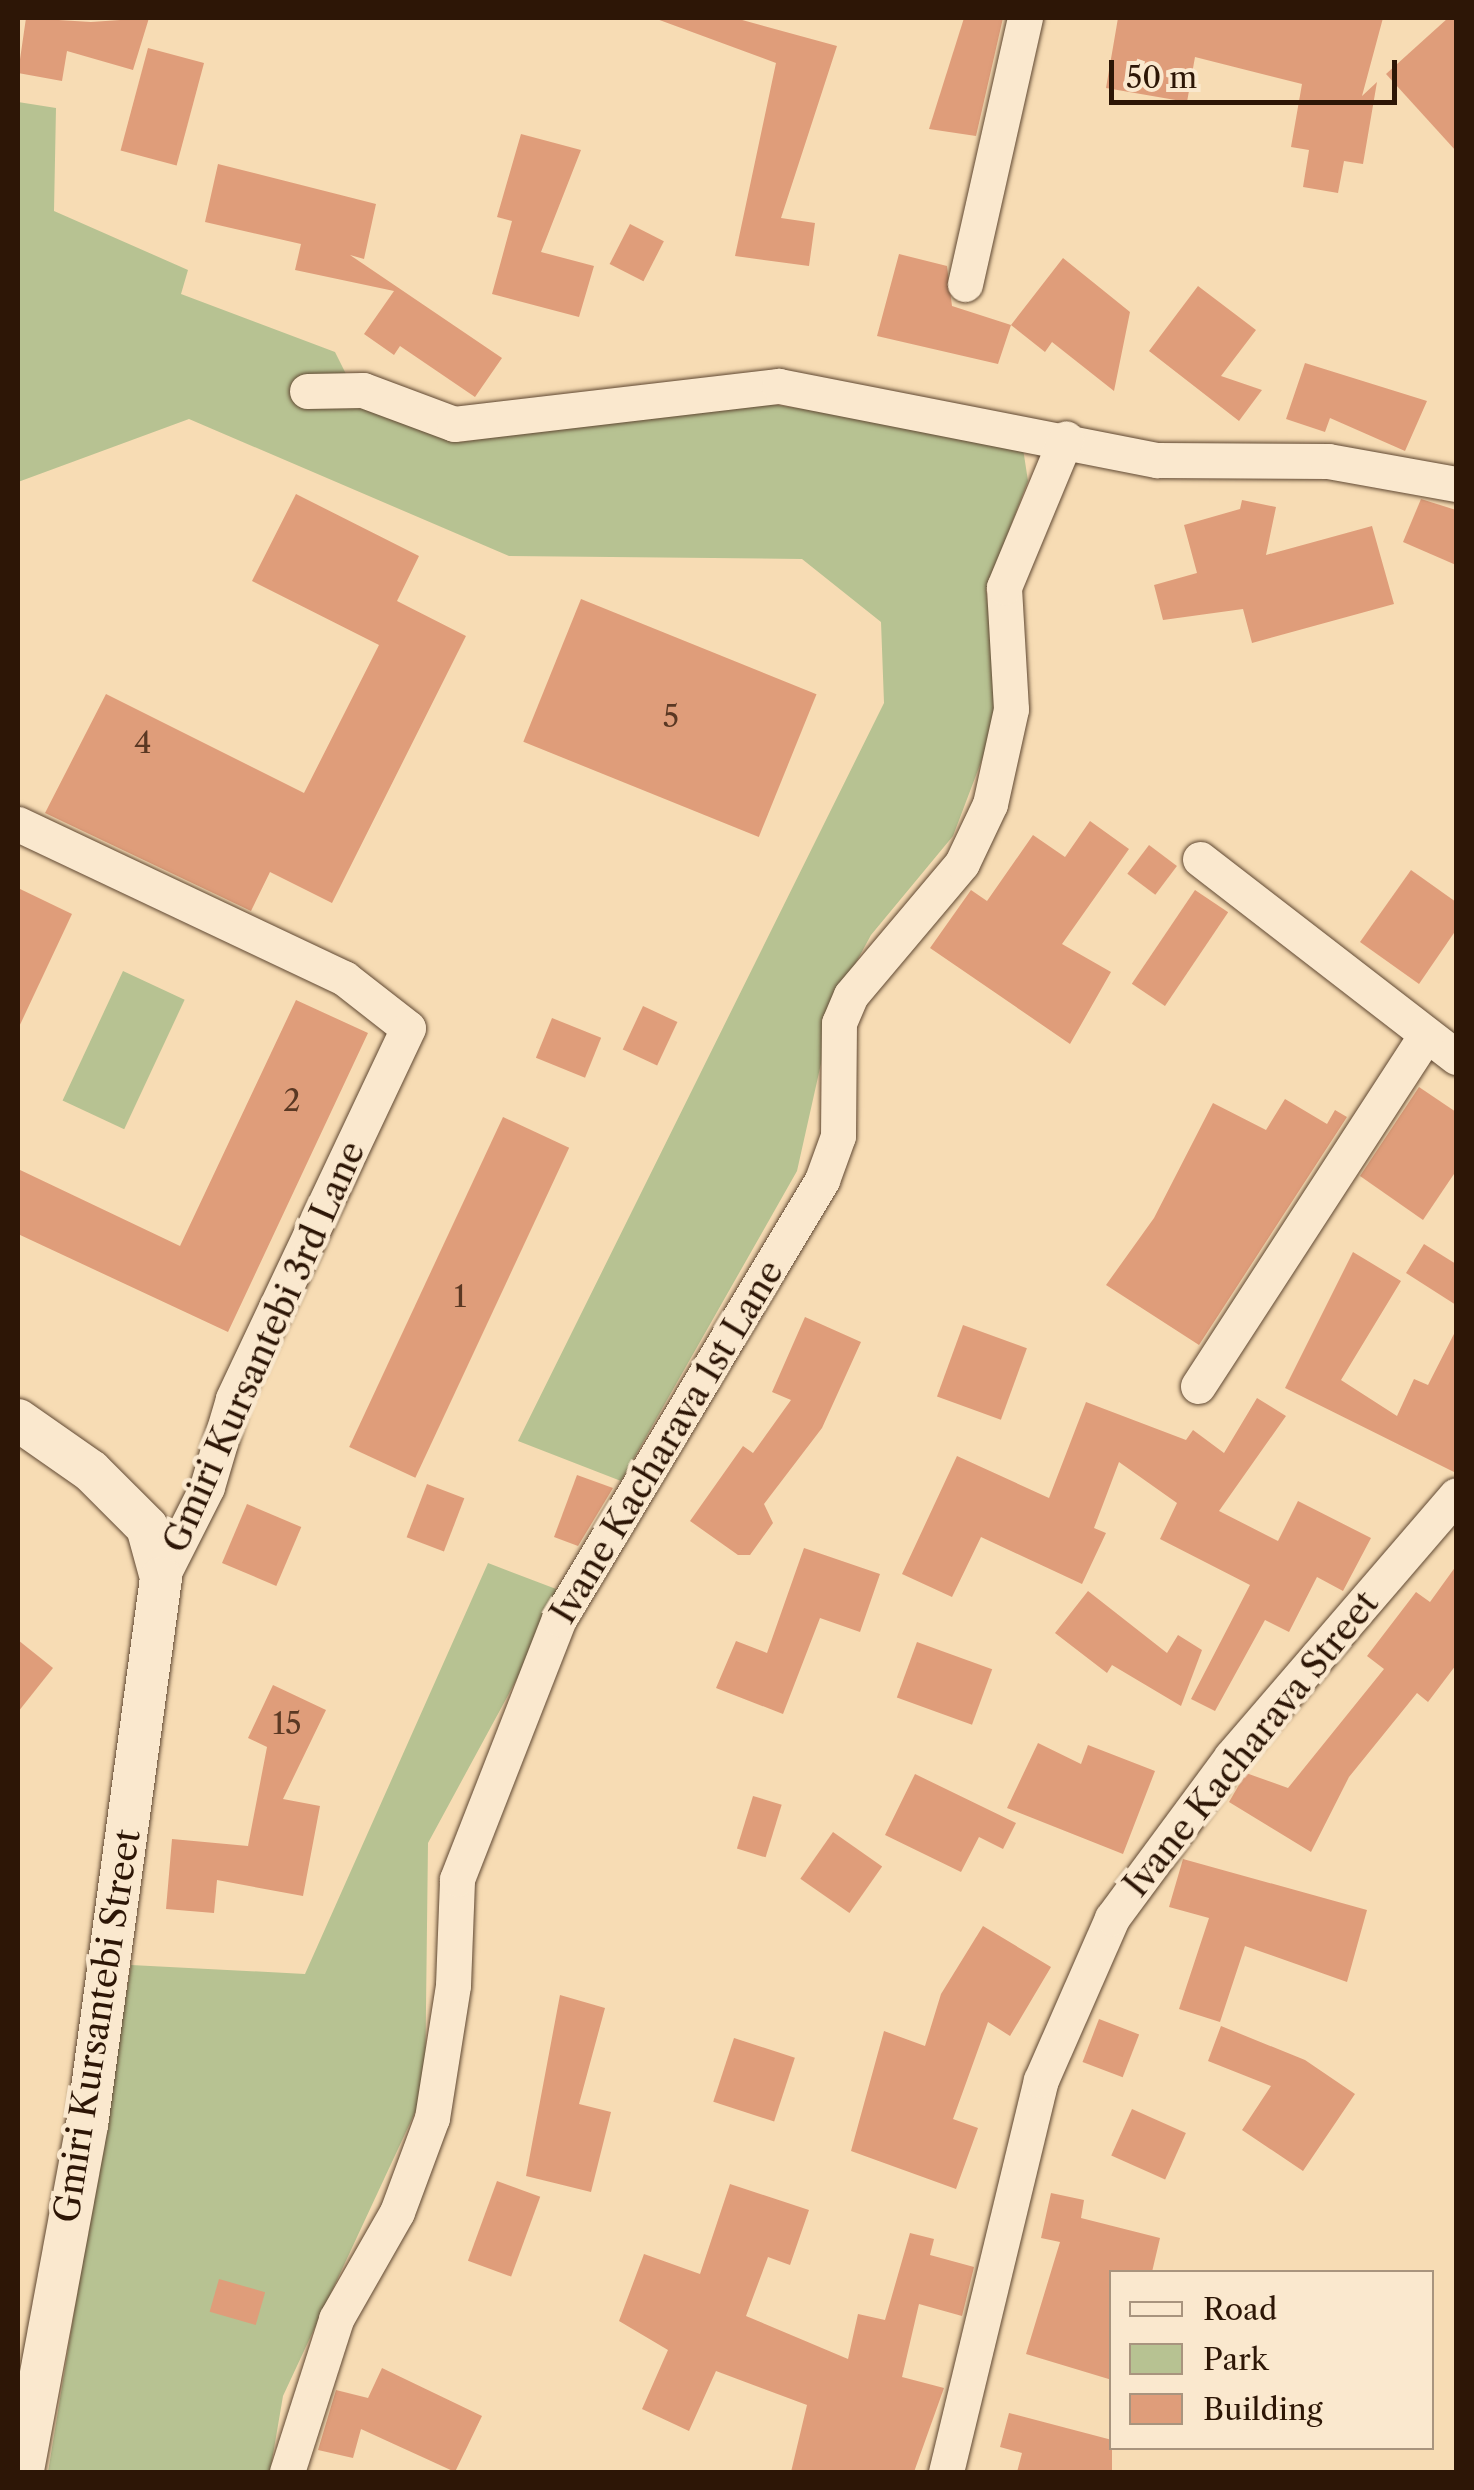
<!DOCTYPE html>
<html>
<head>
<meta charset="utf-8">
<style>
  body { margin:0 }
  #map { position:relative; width:1474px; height:2490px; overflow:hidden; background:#f7dcb4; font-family:"Libre Caslon Text",serif }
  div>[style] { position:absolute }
  .green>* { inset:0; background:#b7c292; transform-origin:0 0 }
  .building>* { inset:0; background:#df9d7a; transform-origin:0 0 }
  .roads { filter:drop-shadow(0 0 2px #604832) drop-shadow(0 0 2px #604832) }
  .minor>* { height:35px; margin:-17.5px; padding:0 17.5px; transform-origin:17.5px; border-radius:17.5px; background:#fae8ce }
  .tertiary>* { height:42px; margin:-21px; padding:0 21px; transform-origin:21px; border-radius:21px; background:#fae8ce }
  span { translate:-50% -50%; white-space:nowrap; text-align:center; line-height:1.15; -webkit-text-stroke:9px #fae8ce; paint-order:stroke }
  .number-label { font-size:30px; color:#5a3823 }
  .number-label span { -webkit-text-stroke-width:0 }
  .street-label { font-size:35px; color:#2d1606 }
  .frame { position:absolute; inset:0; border:20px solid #2d1606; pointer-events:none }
  .legend { position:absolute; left:1109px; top:2270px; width:325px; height:180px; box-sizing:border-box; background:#fae8ce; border:2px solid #a8947e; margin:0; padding:12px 18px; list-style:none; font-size:30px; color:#2d1606 }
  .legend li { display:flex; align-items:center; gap:20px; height:50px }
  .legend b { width:50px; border:2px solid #a8947e }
  .scale { position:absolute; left:1109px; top:60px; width:288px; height:45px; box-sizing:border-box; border:5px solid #2d1606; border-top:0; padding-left:12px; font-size:30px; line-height:35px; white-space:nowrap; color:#2d1606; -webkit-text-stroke:8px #fae8ce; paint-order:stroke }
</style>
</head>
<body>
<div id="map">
  <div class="green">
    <i style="clip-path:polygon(18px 102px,56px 108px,54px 211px,188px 270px,181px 294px,335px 352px,360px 402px,461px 442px,743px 400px,1022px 442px,1028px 481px,986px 590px,1000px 712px,953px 836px,871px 935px,835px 1001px,797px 1171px,621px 1481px,518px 1441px,884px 703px,881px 622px,802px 559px,509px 556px,189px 419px,18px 482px)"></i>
    <i style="left:123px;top:971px;width:68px;height:143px;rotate:25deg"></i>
    <i style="clip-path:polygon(488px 1563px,564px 1592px,428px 1843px,425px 2091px,283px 2396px,270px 2472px,48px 2472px,131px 1965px,305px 1974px)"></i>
  </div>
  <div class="building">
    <i style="clip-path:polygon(26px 18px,91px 22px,149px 18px,133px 70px,67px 51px,62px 81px,18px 73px)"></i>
    <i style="clip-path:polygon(654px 18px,735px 18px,837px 46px,781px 218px,815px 223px,809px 266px,735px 256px,776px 63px)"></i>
    <i style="clip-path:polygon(964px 18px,1003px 18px,976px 136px,929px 129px)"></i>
    <i style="clip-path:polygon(1118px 18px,1383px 18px,1362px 96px,1377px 82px,1363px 164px,1344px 161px,1338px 193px,1303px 187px,1309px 150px,1291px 147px,1302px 84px,1195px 57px,1187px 102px,1106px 88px)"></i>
    <i style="clip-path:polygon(1448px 18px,1456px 18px,1456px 151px,1386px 74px)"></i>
    <i style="left:148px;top:48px;width:58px;height:106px;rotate:15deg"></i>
    <i style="clip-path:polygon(521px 134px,581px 150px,541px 252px,594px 266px,579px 317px,492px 294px,512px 221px,497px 217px)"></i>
    <i style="clip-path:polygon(218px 164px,376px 204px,364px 259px,350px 255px,502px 358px,475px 397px,400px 346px,394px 355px,364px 334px,394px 291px,295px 270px,301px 244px,205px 222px)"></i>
    <i style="left:630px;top:224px;width:38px;height:45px;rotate:27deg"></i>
    <i style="clip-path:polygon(899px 254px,947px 266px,952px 306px,1011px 325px,998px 364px,877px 336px)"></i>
    <i style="clip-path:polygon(1063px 258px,1130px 312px,1114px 391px,1052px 342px,1045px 352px,1011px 325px)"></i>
    <i style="clip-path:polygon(1198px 286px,1256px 330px,1221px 376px,1262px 390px,1239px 421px,1149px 351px)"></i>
    <i style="clip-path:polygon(1305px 363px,1427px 401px,1405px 451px,1330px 418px,1325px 432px,1286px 419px)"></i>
    <i style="clip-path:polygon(296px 494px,419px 556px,397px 601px,466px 636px,332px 903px,270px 872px,251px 911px,45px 813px,106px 694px,304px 793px,379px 645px,252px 581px)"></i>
    <i style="clip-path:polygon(1421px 499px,1456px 510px,1456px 565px,1403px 542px)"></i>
    <i style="clip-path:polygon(1242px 500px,1276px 507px,1266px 555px,1372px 526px,1394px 604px,1252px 643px,1243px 609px,1163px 620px,1154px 585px,1197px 573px,1184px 525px,1240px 509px)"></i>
    <i style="left:581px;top:599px;width:254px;height:154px;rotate:22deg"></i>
    <i style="clip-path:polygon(1090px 821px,1129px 849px,1062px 944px,1111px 972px,1070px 1044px,930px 948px,971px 890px,987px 901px,1033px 835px,1065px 857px)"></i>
    <i style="left:1149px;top:845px;width:35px;height:36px;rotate:37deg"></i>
    <i style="clip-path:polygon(1411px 870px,1456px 902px,1456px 930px,1419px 984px,1360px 942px)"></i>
    <i style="clip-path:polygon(18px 888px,72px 914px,18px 1029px)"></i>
    <i style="left:1195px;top:890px;width:40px;height:113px;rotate:34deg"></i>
    <i style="clip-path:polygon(296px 1000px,368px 1033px,228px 1332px,18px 1234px,18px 1169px,180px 1246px)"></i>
    <i style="left:643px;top:1006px;width:38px;height:48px;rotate:25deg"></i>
    <i style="left:552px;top:1018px;width:53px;height:43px;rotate:22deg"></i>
    <i style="clip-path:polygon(1419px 1087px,1456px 1112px,1456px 1171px,1423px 1220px,1360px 1176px)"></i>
    <i style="clip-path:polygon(1285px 1099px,1327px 1124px,1335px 1110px,1347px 1117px,1199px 1345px,1106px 1285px,1154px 1218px,1213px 1103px,1266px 1130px)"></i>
    <i style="left:503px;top:1117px;width:73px;height:364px;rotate:25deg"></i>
    <i style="clip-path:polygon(1424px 1244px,1456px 1264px,1456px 1305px,1406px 1273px)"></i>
    <i style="clip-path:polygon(1353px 1252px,1401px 1281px,1341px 1380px,1397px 1416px,1414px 1379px,1428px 1385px,1456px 1330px,1456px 1473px,1285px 1388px)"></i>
    <i style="clip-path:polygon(805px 1317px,861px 1342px,822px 1428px,764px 1504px,773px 1523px,750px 1555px,738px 1555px,690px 1521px,743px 1446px,753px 1453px,791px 1400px,772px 1392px)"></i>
    <i style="left:963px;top:1325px;width:68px;height:76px;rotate:20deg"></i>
    <i style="clip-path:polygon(1257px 1398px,1286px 1416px,1219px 1511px,1278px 1541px,1298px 1501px,1371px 1538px,1343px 1591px,1317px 1577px,1289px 1632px,1265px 1620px,1215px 1711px,1191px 1699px,1250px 1585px,1160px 1539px,1177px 1503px,1119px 1462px,1094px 1528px,1106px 1533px,1082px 1584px,981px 1537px,952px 1597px,902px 1574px,957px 1456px,1049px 1498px,1086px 1402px,1186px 1440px,1193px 1430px,1224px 1453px)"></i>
    <i style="clip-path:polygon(577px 1475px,613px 1488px,578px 1546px,554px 1537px)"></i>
    <i style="left:427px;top:1484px;width:40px;height:57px;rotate:21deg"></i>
    <i style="left:247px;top:1504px;width:59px;height:64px;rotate:23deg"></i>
    <i style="clip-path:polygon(804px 1548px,880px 1574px,860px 1632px,820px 1618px,783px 1714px,716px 1688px,736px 1641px,767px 1653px)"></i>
    <i style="clip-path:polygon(1456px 1566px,1456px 1665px,1428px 1702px,1417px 1693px,1349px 1777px,1311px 1852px,1229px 1802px,1246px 1773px,1288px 1788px,1384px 1669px,1367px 1656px,1416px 1592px,1430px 1602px)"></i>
    <i style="clip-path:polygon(1088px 1591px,1167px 1653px,1178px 1635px,1202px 1650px,1181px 1706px,1112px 1665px,1107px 1673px,1055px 1633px)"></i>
    <i style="clip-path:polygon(18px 1640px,53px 1668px,18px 1712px)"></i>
    <i style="left:917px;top:1642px;width:80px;height:59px;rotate:20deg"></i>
    <i style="clip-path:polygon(273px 1685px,326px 1710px,283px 1799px,320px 1806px,303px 1896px,217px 1880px,214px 1913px,166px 1909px,172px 1839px,248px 1846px,267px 1747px,248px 1738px)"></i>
    <i style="clip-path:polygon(1038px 1743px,1081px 1764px,1088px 1745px,1155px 1771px,1123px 1854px,1007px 1808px)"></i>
    <i style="clip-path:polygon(915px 1774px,1016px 1823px,1003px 1849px,979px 1837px,961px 1872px,885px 1835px)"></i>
    <i style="left:753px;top:1796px;width:30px;height:55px;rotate:17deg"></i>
    <i style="left:833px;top:1832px;width:60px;height:57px;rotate:35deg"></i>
    <i style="clip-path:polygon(1183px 1859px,1367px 1910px,1347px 1982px,1245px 1946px,1220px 2022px,1179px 2009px,1209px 1918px,1169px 1907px)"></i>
    <i style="clip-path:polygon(983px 1926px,1051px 1967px,1010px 2036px,988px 2022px,953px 2119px,978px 2128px,956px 2189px,851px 2151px,884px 2031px,925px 2046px,941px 1994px)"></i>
    <i style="clip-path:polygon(560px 1995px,605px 2008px,579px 2104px,611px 2112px,591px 2192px,526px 2176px)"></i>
    <i style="left:1099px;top:2019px;width:43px;height:46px;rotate:21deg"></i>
    <i style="clip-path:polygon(1221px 2026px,1305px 2060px,1355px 2094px,1303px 2171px,1242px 2130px,1271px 2086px,1208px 2061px)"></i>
    <i style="left:734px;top:2038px;width:64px;height:67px;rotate:18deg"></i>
    <i style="left:1132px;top:2109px;width:59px;height:51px;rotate:24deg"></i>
    <i style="left:497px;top:2181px;width:46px;height:85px;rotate:20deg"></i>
    <i style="clip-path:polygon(730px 2184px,809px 2210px,790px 2265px,768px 2257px,746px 2316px,848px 2359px,858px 2314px,885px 2320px,910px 2233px,934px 2239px,930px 2255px,974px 2267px,962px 2316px,919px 2304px,902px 2377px,944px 2388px,914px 2472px,791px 2472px,807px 2405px,716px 2371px,689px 2431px,642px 2409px,668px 2350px,619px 2321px,644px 2254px,700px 2274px)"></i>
    <i style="clip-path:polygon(1051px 2193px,1084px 2200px,1081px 2218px,1160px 2238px,1152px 2272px,1112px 2272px,1112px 2380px,1026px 2354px,1060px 2242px,1041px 2238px)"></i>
    <i style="left:219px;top:2279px;width:48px;height:34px;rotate:16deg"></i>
    <i style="clip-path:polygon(382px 2368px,482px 2416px,455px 2472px,361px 2429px,353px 2458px,318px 2450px,336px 2390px,368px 2398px)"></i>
    <i style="clip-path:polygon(1009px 2413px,1112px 2440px,1112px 2472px,1017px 2472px,1022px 2453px,1000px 2447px)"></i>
  </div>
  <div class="roads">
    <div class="minor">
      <i style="left:965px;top:284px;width:273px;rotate:-77.3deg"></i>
      <i style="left:307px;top:391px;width:56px;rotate:-1deg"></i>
      <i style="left:363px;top:390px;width:97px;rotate:20.5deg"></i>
      <i style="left:454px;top:424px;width:327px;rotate:-6.7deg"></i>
      <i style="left:779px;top:386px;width:385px;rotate:11.1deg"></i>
      <i style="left:1157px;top:460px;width:171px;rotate:0.3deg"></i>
      <i style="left:1328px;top:461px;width:130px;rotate:10.2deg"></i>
      <i style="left:18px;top:824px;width:361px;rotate:25.3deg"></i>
      <i style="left:344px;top:978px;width:81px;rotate:38deg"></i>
      <i style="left:408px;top:1028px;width:410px;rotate:115.3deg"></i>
      <i style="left:233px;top:1399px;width:92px;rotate:106.5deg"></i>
      <i style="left:207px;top:1487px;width:102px;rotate:116.8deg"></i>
      <i style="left:1200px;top:859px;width:324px;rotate:37.7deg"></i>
      <i style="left:1198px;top:1386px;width:419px;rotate:-57deg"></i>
      <i style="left:287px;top:2472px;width:161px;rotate:-72.2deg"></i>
      <i style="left:336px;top:2319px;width:123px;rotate:-60.3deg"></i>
      <i style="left:397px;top:2212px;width:100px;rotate:-69.6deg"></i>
      <i style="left:432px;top:2118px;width:135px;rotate:-81deg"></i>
      <i style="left:453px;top:1985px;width:106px;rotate:-87.8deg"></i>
      <i style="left:457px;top:1879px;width:279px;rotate:-68.6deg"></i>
      <i style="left:559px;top:1619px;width:512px;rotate:-59.07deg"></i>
      <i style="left:822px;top:1180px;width:47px;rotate:-70deg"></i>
      <i style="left:838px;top:1136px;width:113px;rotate:-89.5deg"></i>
      <i style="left:839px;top:1023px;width:30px;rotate:-67deg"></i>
      <i style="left:851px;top:995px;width:172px;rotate:-49.9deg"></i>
      <i style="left:962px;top:863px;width:65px;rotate:-64.6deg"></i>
      <i style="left:990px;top:804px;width:97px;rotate:-77.5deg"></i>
      <i style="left:1011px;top:709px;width:122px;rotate:-93.3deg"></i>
      <i style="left:1004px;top:587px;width:161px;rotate:-67.4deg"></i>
      <i style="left:946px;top:2472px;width:403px;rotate:-76.4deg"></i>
      <i style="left:1041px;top:2080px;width:177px;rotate:-66.3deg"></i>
      <i style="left:1112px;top:1918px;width:200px;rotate:-53.5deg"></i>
      <i style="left:1231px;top:1757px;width:345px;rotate:-49.3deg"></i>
    </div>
    <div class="tertiary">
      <i style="left:18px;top:1420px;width:89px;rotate:34.9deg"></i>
      <i style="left:91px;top:1471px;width:79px;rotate:45deg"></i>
      <i style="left:147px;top:1527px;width:53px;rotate:74.6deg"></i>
      <i style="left:161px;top:1578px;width:552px;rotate:97.7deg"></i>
      <i style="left:87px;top:2125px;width:353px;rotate:100.5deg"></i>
    </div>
  </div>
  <div class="number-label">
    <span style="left:671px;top:717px">5</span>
    <span style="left:143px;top:743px">4</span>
    <span style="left:292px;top:1101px">2</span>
    <span style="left:460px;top:1297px">1</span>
    <span style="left:287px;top:1724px">15</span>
  </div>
  <div class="street-label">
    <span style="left:264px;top:1347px;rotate:-66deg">Gmiri Kursantebi 3rd Lane</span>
    <span style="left:667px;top:1442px;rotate:-59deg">Ivane Kacharava 1st Lane</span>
    <span style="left:1251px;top:1744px;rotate:-51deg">Ivane Kacharava Street</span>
    <span style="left:97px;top:2026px;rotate:-81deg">Gmiri Kursantebi Street</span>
  </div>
  <div class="frame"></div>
  <ul class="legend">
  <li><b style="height:12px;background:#fae8ce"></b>Road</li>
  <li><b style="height:28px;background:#b7c292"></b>Park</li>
  <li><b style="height:28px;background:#df9d7a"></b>Building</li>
  </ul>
  <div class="scale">50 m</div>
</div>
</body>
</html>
